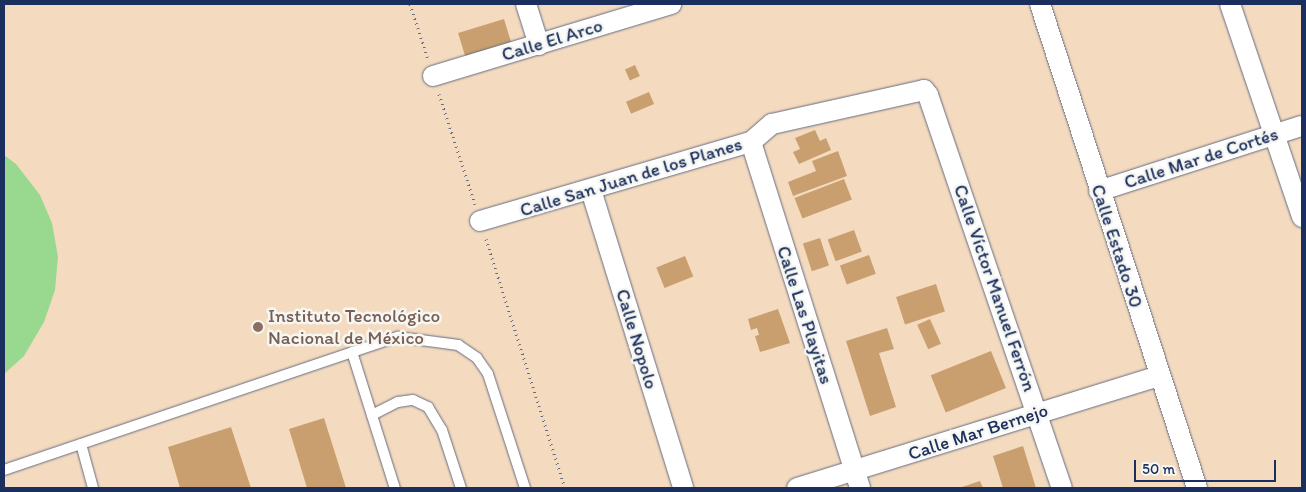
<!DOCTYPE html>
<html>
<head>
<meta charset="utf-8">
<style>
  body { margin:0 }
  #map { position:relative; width:1306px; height:492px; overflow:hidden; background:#f4dbbf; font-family:Itim,sans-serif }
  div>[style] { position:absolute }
  .green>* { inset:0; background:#98d98f }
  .building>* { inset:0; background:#c99f70; transform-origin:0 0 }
  .path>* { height:3px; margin-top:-1.5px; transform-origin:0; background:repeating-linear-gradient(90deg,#676b80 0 1px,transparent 0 5px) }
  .roads { filter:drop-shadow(0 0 1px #676b80) drop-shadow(0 0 1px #676b80) }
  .lane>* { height:10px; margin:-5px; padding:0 5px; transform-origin:5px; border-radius:5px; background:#fff }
  .street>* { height:20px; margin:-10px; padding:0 10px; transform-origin:10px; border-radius:10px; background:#fff }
  .dots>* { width:14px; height:14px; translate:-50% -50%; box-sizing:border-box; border:2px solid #f6f6f2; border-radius:50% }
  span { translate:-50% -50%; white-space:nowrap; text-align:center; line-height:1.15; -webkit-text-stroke:5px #f6f6f2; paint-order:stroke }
  .street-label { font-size:19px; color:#1b2f5e }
  .education-label { font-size:19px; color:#785e54 }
  .left { translate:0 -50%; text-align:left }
  .frame { position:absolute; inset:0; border:5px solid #1b2f5e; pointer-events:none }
  .scale { position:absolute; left:1134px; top:460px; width:142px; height:22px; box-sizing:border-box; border:2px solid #1b2f5e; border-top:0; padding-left:6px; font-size:15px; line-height:18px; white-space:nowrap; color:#1b2f5e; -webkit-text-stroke:4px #f6f6f2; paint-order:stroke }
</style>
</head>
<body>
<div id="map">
  <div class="green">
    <i style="clip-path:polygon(4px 155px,16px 164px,40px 195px,52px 223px,58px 257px,55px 290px,44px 322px,24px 356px,4px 374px)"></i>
  </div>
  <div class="building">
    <i style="left:504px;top:19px;width:24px;height:48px;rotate:73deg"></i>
    <i style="left:635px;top:65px;width:12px;height:11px;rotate:66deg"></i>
    <i style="left:649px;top:92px;width:13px;height:25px;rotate:67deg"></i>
    <i style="clip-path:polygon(815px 130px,820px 141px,826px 138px,831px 150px,799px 164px,793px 152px,800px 149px,795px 138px)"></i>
    <i style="clip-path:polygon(838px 151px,847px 176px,793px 196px,788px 182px,816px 171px,812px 161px)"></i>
    <i style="left:844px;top:179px;width:22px;height:53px;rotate:69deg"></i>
    <i style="left:854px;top:230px;width:23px;height:28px;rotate:70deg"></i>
    <i style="left:820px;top:238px;width:29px;height:18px;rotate:72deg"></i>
    <i style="left:869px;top:255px;width:20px;height:31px;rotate:70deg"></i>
    <i style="left:685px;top:256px;width:22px;height:31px;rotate:68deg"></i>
    <i style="left:936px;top:284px;width:29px;height:42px;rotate:72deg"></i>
    <i style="clip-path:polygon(778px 309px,790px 343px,760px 352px,755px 336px,759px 335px,757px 328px,751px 330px,748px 319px)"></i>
    <i style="left:930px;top:319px;width:27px;height:14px;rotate:66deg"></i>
    <i style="clip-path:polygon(887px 328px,894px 349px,879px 353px,896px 407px,870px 416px,846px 341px)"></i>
    <i style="left:991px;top:351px;width:40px;height:65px;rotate:68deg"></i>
    <i style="clip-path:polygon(324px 418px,346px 488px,307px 488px,289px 429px)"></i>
    <i style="clip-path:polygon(231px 427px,251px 488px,180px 488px,168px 447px)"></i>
    <i style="clip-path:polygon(1023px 446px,1036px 488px,1003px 488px,993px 456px)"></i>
    <i style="clip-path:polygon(980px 481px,983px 488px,959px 488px)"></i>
  </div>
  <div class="path">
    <i style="left:410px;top:4px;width:58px;rotate:71.9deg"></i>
    <i style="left:439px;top:94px;width:116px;rotate:71.9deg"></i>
    <i style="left:486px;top:239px;width:261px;rotate:72.4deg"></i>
  </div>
  <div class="roads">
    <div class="lane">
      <i style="left:352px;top:352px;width:143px;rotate:72.5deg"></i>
      <i style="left:372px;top:415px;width:29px;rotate:-27deg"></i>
      <i style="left:398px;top:402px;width:15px;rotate:-8deg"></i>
      <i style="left:413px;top:400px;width:17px;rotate:25deg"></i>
      <i style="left:428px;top:407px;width:27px;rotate:59deg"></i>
      <i style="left:442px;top:430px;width:61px;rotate:71.9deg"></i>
      <i style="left:81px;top:444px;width:46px;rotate:74.7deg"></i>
      <i style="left:4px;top:470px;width:416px;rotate:-18.7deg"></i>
      <i style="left:398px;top:337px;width:61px;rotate:7.6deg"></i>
      <i style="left:458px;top:345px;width:23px;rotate:34deg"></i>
      <i style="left:477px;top:358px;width:19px;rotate:55deg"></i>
      <i style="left:488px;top:374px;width:120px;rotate:72deg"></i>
    </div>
    <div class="street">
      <i style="left:526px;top:4px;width:43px;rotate:72.4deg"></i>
      <i style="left:1040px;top:4px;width:509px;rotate:72.03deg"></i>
      <i style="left:1230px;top:4px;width:225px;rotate:71.3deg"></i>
      <i style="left:433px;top:76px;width:249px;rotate:-16.8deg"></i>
      <i style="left:751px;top:142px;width:363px;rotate:72.5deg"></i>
      <i style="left:591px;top:190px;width:312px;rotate:72.8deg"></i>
      <i style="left:1099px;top:191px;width:213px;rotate:-17.8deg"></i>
      <i style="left:480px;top:221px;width:282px;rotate:-16.3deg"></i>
      <i style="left:751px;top:142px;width:28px;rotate:-41deg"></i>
      <i style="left:772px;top:124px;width:156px;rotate:-12.6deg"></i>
      <i style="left:924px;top:90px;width:6px;rotate:51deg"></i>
      <i style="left:928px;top:95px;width:415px;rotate:71.2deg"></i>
      <i style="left:797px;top:488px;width:379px;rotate:-17.2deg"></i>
    </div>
  </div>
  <div class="dots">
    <i style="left:258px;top:327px;background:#8d6e63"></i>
  </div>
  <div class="street-label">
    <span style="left:552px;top:40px;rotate:-17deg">Calle El Arco</span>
    <span style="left:1201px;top:158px;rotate:-18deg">Calle Mar de Cortés</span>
    <span style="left:631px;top:177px;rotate:-17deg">Calle San Juan de los Planes</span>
    <span style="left:1117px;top:246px;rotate:72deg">Calle Estado 30</span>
    <span style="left:995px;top:288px;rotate:71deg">Calle Víctor Manuel Ferrón</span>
    <span style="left:805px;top:315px;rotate:72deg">Calle Las Playitas</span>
    <span style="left:637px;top:339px;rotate:73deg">Calle Nopolo</span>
    <span style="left:978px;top:432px;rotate:-18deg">Calle Mar Bernejo</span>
  </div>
  <div class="education-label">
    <span class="left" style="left:268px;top:327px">Instituto Tecnológico<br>Nacional de México</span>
  </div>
  <div class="frame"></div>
  <div class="scale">50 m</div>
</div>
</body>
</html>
